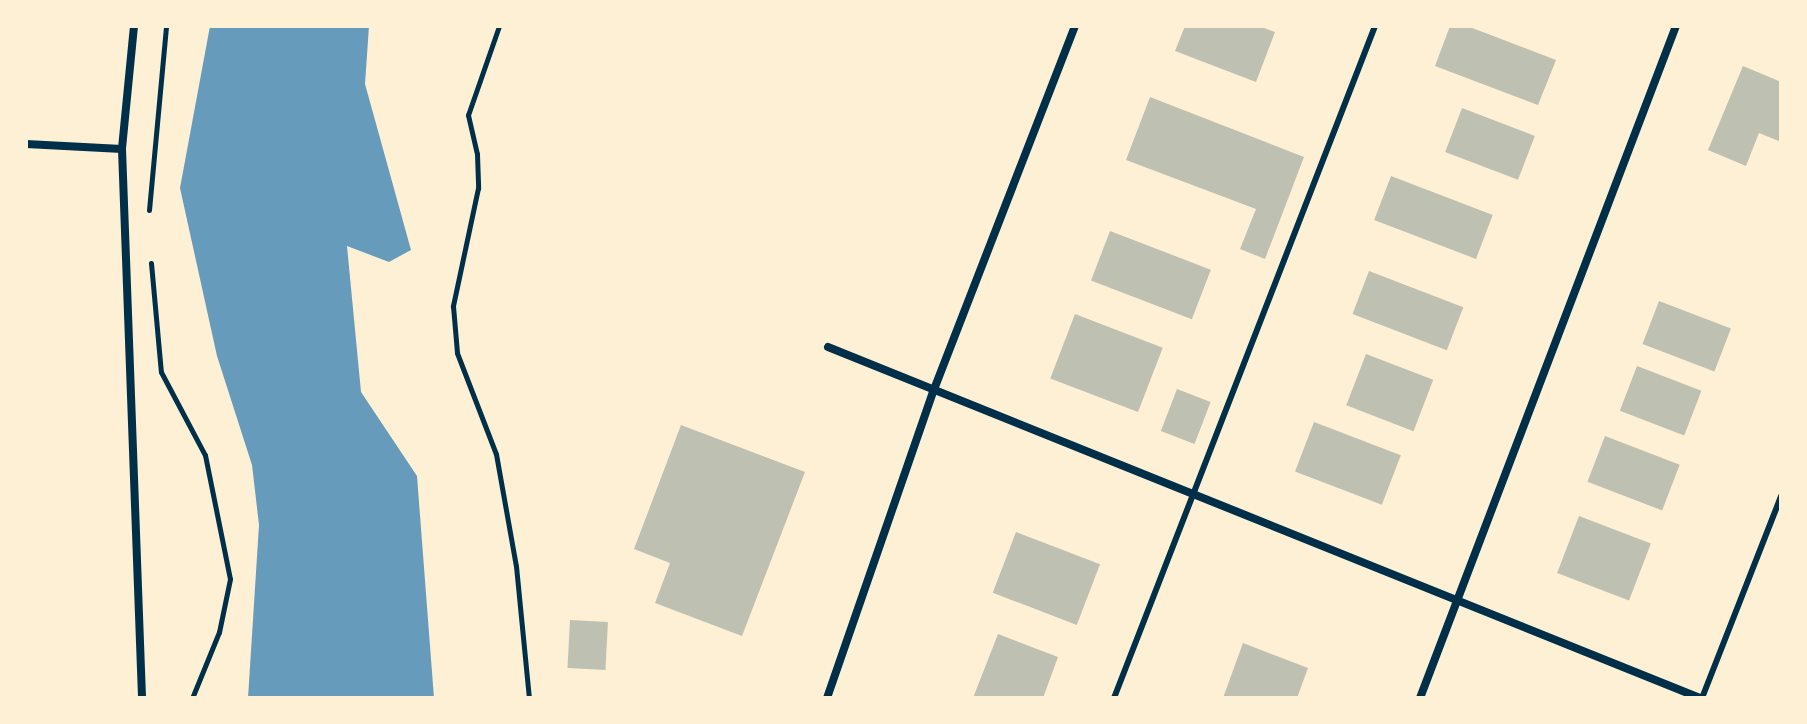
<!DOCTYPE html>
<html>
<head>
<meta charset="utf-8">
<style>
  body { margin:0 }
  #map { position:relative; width:1807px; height:724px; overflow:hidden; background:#fdf0d5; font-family:"Public Sans",sans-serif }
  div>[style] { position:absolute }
  .water>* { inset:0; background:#669bbc }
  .building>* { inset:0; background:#bec0b2; transform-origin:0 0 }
  .path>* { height:5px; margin:-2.5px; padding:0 2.5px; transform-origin:2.5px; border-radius:2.5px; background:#003049 }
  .service>* { height:6px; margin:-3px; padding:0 3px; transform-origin:3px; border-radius:3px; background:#003049 }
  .minor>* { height:8px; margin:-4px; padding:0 4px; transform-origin:4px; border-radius:4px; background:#003049 }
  span { translate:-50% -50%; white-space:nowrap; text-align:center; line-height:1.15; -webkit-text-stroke:7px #fdf0d5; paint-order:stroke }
  .frame { position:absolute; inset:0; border:28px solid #fdf0d5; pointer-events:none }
</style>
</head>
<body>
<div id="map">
  <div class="water">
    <i style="clip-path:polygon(210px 26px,369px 26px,365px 84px,411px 250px,389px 262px,347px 246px,361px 392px,417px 476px,434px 698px,248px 698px,259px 525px,252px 465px,217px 356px,180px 188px)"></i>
  </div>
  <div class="building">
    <i style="clip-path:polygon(1185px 26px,1259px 26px,1275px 32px,1256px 82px,1175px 51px)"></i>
    <i style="clip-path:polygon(1450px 26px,1467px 26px,1556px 60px,1538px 105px,1435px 66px)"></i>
    <i style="clip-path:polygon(1743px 66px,1781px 82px,1781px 142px,1759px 133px,1746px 166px,1708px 150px)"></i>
    <i style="clip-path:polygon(1150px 97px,1304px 157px,1265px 259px,1240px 249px,1256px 209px,1126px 160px)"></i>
    <i style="left:1462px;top:108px;width:78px;height:47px;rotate:21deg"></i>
    <i style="left:1391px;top:176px;width:109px;height:47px;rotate:21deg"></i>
    <i style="left:1110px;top:231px;width:108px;height:53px;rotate:21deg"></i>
    <i style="left:1369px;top:271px;width:101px;height:46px;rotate:21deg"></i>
    <i style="left:1659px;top:301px;width:77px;height:46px;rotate:21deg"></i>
    <i style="left:1075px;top:314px;width:94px;height:69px;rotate:21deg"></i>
    <i style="left:1366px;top:354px;width:72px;height:55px;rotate:21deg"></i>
    <i style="left:1637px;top:366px;width:69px;height:48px;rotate:21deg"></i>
    <i style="left:1177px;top:389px;width:36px;height:45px;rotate:21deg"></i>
    <i style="left:1314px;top:422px;width:93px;height:53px;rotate:21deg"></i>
    <i style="clip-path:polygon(681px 425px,805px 472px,742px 636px,655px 603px,670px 563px,634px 549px)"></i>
    <i style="left:1605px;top:436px;width:80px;height:49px;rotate:21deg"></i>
    <i style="left:1579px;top:516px;width:77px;height:61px;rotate:21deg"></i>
    <i style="left:1016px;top:532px;width:90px;height:65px;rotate:21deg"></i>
    <i style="left:570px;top:620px;width:38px;height:48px;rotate:3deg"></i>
    <i style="clip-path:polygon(998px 634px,1058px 657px,1043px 698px,973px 698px)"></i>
    <i style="clip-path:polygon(1243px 643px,1308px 668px,1297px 698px,1223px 698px)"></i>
  </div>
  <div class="path">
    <i style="left:499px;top:26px;width:94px;rotate:109.2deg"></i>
    <i style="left:468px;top:115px;width:40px;rotate:77deg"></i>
    <i style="left:477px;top:154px;width:34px;rotate:88deg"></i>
    <i style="left:478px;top:188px;width:121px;rotate:102deg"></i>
    <i style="left:453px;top:306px;width:47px;rotate:85.1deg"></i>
    <i style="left:457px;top:353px;width:108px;rotate:68.9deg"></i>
    <i style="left:496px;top:454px;width:114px;rotate:79.9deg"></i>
    <i style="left:516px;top:566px;width:133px;rotate:84.4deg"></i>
    <i style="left:149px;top:210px;width:185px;rotate:-84.7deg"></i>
    <i style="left:151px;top:263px;width:109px;rotate:84.8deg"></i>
    <i style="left:161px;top:372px;width:94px;rotate:62.1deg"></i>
    <i style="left:205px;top:455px;width:126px;rotate:78.6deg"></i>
    <i style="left:230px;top:579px;width:54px;rotate:101.7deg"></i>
    <i style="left:219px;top:632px;width:71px;rotate:112.2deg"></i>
  </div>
  <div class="service">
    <i style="left:1114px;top:698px;width:721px;rotate:-68.77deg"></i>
    <i style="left:1702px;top:698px;width:217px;rotate:-68.6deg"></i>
  </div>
  <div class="minor">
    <i style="left:134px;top:26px;width:124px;rotate:95.6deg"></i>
    <i style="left:122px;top:149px;width:549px;rotate:87.91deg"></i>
    <i style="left:26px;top:144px;width:96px;rotate:3deg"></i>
    <i style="left:828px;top:347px;width:940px;rotate:21.93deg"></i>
    <i style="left:827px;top:698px;width:324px;rotate:-70.9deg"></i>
    <i style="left:933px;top:392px;width:393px;rotate:-68.8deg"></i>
    <i style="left:1420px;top:698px;width:719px;rotate:-69.15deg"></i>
  </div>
  <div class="frame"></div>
</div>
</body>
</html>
